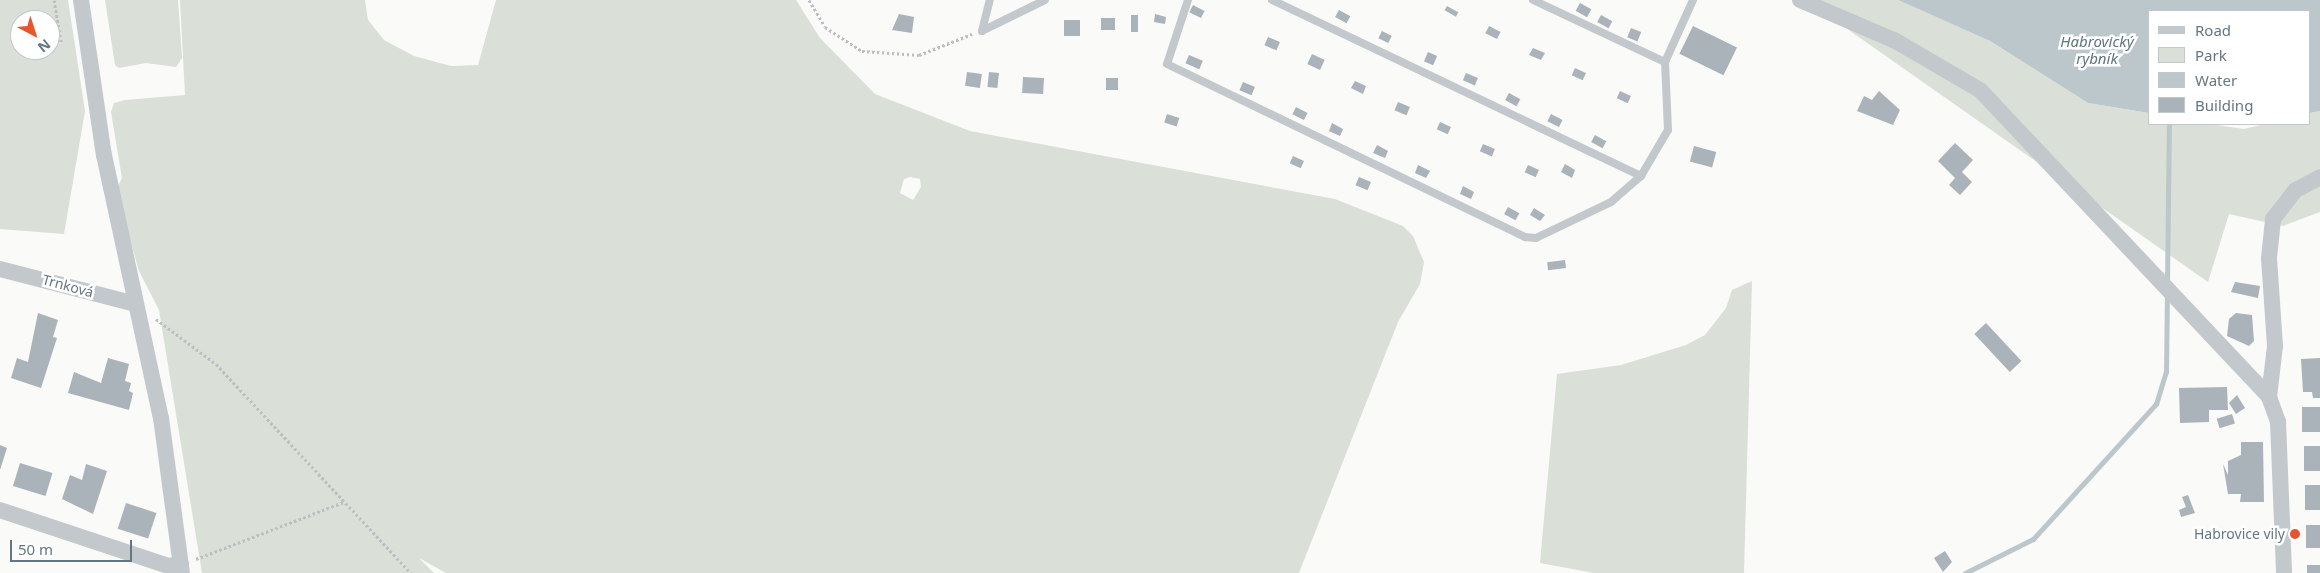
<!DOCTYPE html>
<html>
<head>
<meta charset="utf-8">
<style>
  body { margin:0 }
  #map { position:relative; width:2320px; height:573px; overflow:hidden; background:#fafaf8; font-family:"Noto Sans",sans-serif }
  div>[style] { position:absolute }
  .green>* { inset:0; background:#dadfd7 }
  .water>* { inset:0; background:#bbc7cb }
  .stream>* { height:5px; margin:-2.5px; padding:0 2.5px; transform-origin:2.5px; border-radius:2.5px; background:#bbc7cb }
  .building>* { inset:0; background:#aab3b9; transform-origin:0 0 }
  .path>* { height:3px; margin-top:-1.5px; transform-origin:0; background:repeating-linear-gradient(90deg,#bbbfc2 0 2.5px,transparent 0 5px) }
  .lane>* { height:8px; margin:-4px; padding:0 4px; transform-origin:4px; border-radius:4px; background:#c3c8cc }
  .street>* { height:16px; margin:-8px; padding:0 8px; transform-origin:8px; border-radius:8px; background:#c3c8cc }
  .dots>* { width:14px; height:14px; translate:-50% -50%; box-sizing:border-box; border:2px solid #fff; border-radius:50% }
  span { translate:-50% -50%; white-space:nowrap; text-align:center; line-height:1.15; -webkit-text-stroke:5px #fff; paint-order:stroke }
  .street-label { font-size:14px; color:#657683 }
  .poi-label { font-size:14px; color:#657683 }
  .right { translate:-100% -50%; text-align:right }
  .water-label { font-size:15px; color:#60757c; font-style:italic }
  .legend { position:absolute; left:2148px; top:10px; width:162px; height:115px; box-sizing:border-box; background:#fff; border:1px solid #c1c8cd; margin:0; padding:6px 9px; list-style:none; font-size:15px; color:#657683 }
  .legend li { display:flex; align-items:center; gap:10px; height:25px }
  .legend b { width:25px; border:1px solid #c1c8cd }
  .north { position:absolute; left:10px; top:10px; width:50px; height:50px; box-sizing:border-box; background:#fff; border:1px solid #c1c8cd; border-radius:50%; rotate:140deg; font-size:14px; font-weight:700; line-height:20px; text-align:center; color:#657683 }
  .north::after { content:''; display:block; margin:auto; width:18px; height:22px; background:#e4572e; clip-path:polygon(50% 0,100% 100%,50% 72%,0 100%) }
  .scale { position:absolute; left:10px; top:540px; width:122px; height:22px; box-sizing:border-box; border:2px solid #657683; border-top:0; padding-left:6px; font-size:15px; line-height:18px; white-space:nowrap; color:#657683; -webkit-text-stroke:4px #fff; paint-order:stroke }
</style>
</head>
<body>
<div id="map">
  <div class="green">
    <i style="clip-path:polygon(evenodd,0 0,68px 0,85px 111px,64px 234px,0 229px,0 0,20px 20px,50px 20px,50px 50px,20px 50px,20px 20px)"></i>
    <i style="clip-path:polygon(105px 0,178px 0,182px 58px,176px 67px,146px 63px,119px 68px,115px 65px)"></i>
    <i style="clip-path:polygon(evenodd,180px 0,365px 0,368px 20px,384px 40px,414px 56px,451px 66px,478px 65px,496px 0,796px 0,820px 38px,875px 94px,970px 131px,1335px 199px,1403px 226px,1413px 236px,1424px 262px,1420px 284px,1398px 322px,1299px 573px,446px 573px,419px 558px,434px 573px,202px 573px,159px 310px,139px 271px,121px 208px,118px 186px,122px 178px,111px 112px,114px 103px,125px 100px,185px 95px,180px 0,910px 177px,920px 179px,921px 187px,913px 200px,900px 193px,904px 179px,910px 177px)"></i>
    <i style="clip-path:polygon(1806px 0,1898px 0,1990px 41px,2088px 103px,2149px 113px,2149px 124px,2210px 124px,2244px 129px,2265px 124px,2309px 124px,2309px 113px,2320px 111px,2320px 212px,2283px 226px,2229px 214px,2208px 282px)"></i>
    <i style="clip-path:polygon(1752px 281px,1744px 573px,1594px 573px,1540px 563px,1557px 374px,1621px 365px,1686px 345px,1705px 335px,1726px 308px,1732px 290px)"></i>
  </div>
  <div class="water">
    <i style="clip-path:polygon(1898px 0,2320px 0,2320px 111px,2309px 113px,2309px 11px,2149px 11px,2149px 113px,2088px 103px,1990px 41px)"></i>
  </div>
  <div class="stream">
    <i style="left:2167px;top:283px;width:159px;rotate:-89.3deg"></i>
    <i style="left:1965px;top:573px;width:76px;rotate:-26.6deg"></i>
    <i style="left:2033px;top:539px;width:183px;rotate:-47.7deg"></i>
    <i style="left:2156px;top:404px;width:34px;rotate:-73deg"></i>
    <i style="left:2166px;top:372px;width:78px;rotate:-89.3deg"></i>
  </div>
  <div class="building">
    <i style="left:1580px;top:3px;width:13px;height:9px;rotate:29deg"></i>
    <i style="left:1193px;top:5px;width:13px;height:8px;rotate:27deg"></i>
    <i style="left:1447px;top:6px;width:13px;height:5px;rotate:29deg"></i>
    <i style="left:1339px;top:10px;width:13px;height:8px;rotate:29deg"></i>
    <i style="clip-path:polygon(899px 14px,914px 17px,912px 33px,892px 30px)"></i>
    <i style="clip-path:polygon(1155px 14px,1166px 17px,1165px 24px,1154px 22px)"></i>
    <i style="left:1131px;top:15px;width:7px;height:17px"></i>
    <i style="left:1601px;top:15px;width:13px;height:8px;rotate:29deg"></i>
    <i style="left:1101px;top:18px;width:14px;height:12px"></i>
    <i style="left:1064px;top:20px;width:16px;height:16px"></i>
    <i style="left:1489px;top:26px;width:13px;height:8px;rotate:27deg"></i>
    <i style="left:1693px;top:26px;width:49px;height:31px;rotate:26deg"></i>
    <i style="left:1631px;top:28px;width:11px;height:10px;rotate:22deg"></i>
    <i style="left:1382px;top:31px;width:11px;height:8px;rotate:27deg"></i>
    <i style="left:1268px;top:37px;width:13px;height:9px;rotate:23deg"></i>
    <i style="clip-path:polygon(1533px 48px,1545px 53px,1541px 60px,1529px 55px)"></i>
    <i style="left:1428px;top:52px;width:10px;height:10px;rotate:24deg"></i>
    <i style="left:1312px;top:54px;width:14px;height:11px;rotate:25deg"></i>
    <i style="left:1189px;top:55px;width:15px;height:9px;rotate:23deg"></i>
    <i style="left:1575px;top:68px;width:12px;height:8px;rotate:24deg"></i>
    <i style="left:967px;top:72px;width:15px;height:14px;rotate:8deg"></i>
    <i style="left:989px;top:72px;width:10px;height:15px;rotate:6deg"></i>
    <i style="left:1466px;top:73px;width:13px;height:8px;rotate:23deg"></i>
    <i style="left:1023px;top:77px;width:21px;height:16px;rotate:3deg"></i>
    <i style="left:1106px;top:78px;width:12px;height:12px"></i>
    <i style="clip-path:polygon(1355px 81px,1366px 86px,1363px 94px,1351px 88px)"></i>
    <i style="left:1243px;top:82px;width:13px;height:9px;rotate:23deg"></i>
    <i style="left:1620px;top:91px;width:12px;height:8px;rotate:24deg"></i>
    <i style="clip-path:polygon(1879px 91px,1900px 110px,1893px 125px,1857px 111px,1864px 96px,1872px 100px)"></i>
    <i style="left:1509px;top:93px;width:13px;height:8px;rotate:29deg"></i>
    <i style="left:1398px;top:102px;width:13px;height:9px;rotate:23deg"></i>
    <i style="left:1296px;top:107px;width:13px;height:8px;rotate:27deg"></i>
    <i style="left:1167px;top:114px;width:13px;height:9px;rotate:18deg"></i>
    <i style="left:1551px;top:114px;width:13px;height:8px;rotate:27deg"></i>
    <i style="left:1440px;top:122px;width:12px;height:8px;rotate:24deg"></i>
    <i style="clip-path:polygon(1332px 123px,1343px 129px,1340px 136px,1329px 131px)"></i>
    <i style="left:1595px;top:135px;width:13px;height:8px;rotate:29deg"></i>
    <i style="clip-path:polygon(1955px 143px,1973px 160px,1962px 172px,1972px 182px,1960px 195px,1949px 185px,1955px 178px,1938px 161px)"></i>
    <i style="left:1483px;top:144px;width:13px;height:8px;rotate:23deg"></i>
    <i style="clip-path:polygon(1377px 145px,1388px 151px,1385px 158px,1373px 153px)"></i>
    <i style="left:1694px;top:146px;width:23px;height:16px;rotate:15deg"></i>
    <i style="left:1293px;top:156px;width:12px;height:8px;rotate:24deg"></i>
    <i style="clip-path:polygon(1565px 164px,1575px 170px,1572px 178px,1561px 172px)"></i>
    <i style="clip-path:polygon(1418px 165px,1430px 171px,1426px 178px,1415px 173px)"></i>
    <i style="left:1528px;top:165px;width:12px;height:8px;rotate:24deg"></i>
    <i style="left:1359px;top:177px;width:13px;height:9px;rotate:23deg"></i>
    <i style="clip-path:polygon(1463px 186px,1474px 192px,1471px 199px,1460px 194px)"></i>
    <i style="left:1508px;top:207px;width:13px;height:8px;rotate:29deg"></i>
    <i style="clip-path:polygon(1534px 208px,1545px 215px,1540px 221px,1530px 215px)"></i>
    <i style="left:1565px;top:260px;width:8px;height:18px;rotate:83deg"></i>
    <i style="clip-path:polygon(2235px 282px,2260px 286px,2258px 298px,2231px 292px)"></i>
    <i style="clip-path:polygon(38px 313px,58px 320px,53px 337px,57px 338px,41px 388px,11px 378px,17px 358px,28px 362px)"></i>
    <i style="clip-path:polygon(2236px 313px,2252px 315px,2254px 341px,2249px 346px,2227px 336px,2229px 319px)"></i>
    <i style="left:1986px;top:323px;width:52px;height:16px;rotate:47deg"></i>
    <i style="clip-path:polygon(108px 358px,129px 364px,125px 381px,131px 383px,129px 391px,133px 393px,129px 410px,68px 393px,74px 372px,101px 383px)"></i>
    <i style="clip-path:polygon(2320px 358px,2320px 398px,2313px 398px,2312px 392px,2303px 392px,2301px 359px)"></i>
    <i style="clip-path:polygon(2227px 387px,2228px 410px,2209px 410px,2209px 422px,2180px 423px,2179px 388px)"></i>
    <i style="clip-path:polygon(2237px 395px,2245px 408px,2236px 414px,2229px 403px)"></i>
    <i style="left:2302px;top:407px;width:18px;height:25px"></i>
    <i style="left:2232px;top:414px;width:10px;height:16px;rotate:73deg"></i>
    <i style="clip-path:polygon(2241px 442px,2263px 442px,2264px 502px,2240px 502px,2241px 494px,2228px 494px,2223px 464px,2228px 475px,2228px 461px,2241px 455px)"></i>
    <i style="clip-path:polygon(0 445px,7px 448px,0 470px)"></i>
    <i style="left:2320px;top:446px;width:25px;height:16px;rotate:90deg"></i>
    <i style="left:20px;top:463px;width:34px;height:24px;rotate:17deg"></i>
    <i style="clip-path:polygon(86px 464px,107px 471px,93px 514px,62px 499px,70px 475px,82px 480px)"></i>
    <i style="left:2305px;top:485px;width:15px;height:25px"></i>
    <i style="clip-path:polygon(2188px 495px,2195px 513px,2181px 517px,2179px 510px,2186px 507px,2182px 497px)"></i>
    <i style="left:126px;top:503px;width:32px;height:27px;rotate:18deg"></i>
    <i style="left:2306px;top:525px;width:14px;height:23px"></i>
    <i style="clip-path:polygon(1945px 551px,1952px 562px,1943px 572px,1934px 558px)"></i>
    <i style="left:2307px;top:565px;width:13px;height:8px"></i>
  </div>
  <div class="path">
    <i style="left:54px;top:0;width:42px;rotate:80.3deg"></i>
    <i style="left:809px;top:0;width:31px;rotate:59deg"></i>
    <i style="left:825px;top:27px;width:44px;rotate:33deg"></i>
    <i style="left:862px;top:51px;width:57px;rotate:4deg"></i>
    <i style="left:919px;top:55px;width:57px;rotate:-21.6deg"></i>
    <i style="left:156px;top:319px;width:75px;rotate:36.9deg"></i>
    <i style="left:216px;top:364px;width:286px;rotate:47deg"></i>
    <i style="left:196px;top:559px;width:159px;rotate:-21.1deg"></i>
  </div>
  <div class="lane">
    <i style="left:1188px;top:0;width:67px;rotate:108.2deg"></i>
    <i style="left:1167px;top:64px;width:398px;rotate:25.8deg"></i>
    <i style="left:1525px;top:237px;width:11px;rotate:5deg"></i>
    <i style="left:1536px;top:238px;width:83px;rotate:-25.6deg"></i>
    <i style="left:1611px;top:202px;width:40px;rotate:-41deg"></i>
    <i style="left:1641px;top:176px;width:53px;rotate:-59.6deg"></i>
    <i style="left:1668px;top:130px;width:68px;rotate:-92.5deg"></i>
    <i style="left:1665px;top:62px;width:68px;rotate:-65.7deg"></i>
    <i style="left:1272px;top:0;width:409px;rotate:25.5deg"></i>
    <i style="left:1533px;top:0;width:146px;rotate:25.2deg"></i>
    <i style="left:982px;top:31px;width:70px;rotate:-26.2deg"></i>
    <i style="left:982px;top:31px;width:32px;rotate:-76deg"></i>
  </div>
  <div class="street">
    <i style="left:81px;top:0;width:157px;rotate:81.6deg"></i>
    <i style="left:104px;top:155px;width:269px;rotate:77.8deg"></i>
    <i style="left:161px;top:418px;width:156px;rotate:82.3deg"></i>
    <i style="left:1800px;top:0;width:102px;rotate:23.1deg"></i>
    <i style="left:1894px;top:40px;width:99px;rotate:30.2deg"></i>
    <i style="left:1980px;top:90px;width:422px;rotate:46.7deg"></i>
    <i style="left:2269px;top:397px;width:27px;rotate:70deg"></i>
    <i style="left:2278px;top:422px;width:151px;rotate:87.7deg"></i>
    <i style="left:0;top:269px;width:139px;rotate:14.5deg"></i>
    <i style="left:2269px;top:397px;width:51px;rotate:-83.3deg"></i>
    <i style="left:2275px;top:346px;width:88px;rotate:-93.9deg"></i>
    <i style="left:2269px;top:258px;width:39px;rotate:-84deg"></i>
    <i style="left:2273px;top:219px;width:37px;rotate:-52deg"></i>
    <i style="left:2296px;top:190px;width:27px;rotate:-28deg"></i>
    <i style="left:0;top:510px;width:177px;rotate:18.4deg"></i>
    <i style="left:168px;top:566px;width:13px;rotate:-9deg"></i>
  </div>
  <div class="dots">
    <i style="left:2295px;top:534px;background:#e4572e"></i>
  </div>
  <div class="street-label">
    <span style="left:68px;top:286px;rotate:15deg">Trnková</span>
  </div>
  <div class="poi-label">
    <span class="right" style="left:2285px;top:534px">Habrovice vily</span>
  </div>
  <div class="water-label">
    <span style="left:2097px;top:50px">Habrovický<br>rybník</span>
  </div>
  <ul class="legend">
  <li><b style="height:6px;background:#c3c8cc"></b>Road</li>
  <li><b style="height:14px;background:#dadfd7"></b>Park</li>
  <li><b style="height:14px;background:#bbc7cb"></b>Water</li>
  <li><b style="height:14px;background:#aab3b9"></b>Building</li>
  </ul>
  <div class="north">N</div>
  <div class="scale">50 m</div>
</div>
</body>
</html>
